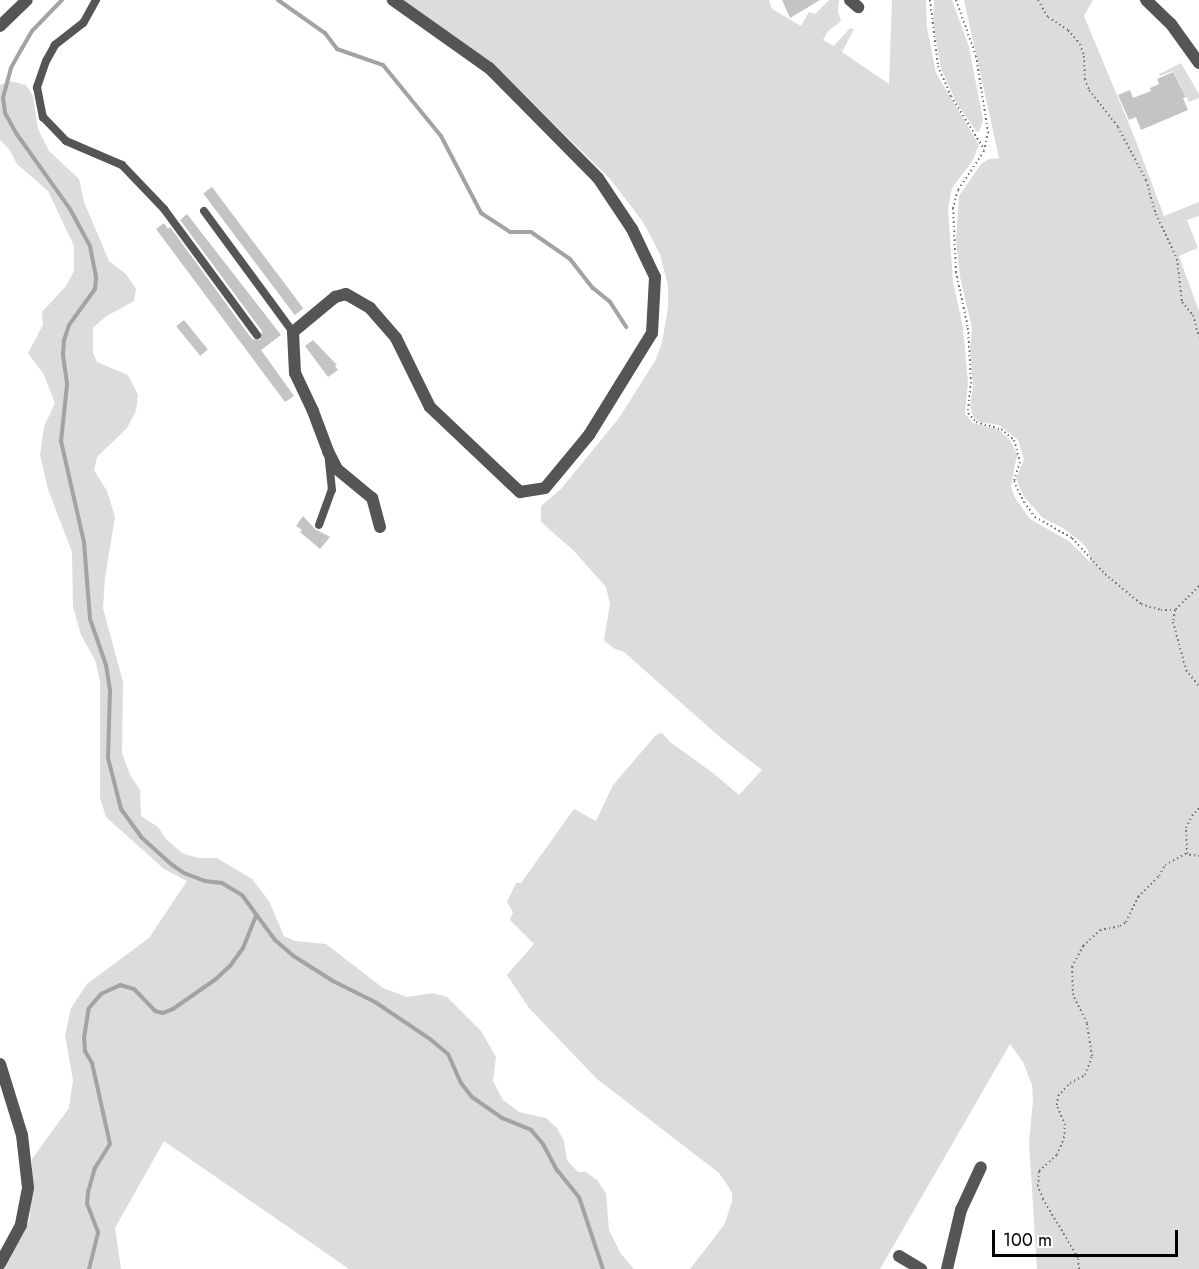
<!DOCTYPE html>
<html>
<head>
<meta charset="utf-8">
<style>
  body { margin:0 }
  #map { position:relative; width:1199px; height:1269px; overflow:hidden; background:#fff; font-family:Jost,sans-serif }
  div>[style] { position:absolute }
  .green>* { inset:0; background:#dcdcdc }
  .stream>* { height:4px; margin:-2px; padding:0 2px; transform-origin:2px; border-radius:2px; background:#a3a3a3 }
  .building>* { inset:0; background:#c4c4c4; transform-origin:0 0 }
  .path>* { height:2px; margin-top:-1px; transform-origin:0; background:repeating-linear-gradient(90deg,#777 0 1.5px,transparent 0 4.5px) }
  .service>* { height:8px; margin:-4px; padding:0 4px; transform-origin:4px; border-radius:4px; background:#555 }
  .minor>* { height:12px; margin:-6px; padding:0 6px; transform-origin:6px; border-radius:6px; background:#555 }
  span { translate:-50% -50%; white-space:nowrap; text-align:center; line-height:1.15; -webkit-text-stroke:6px #fff; paint-order:stroke }
  .scale { position:absolute; left:992px; top:1230px; width:186px; height:27px; box-sizing:border-box; border:3px solid #000; border-top:0; padding-left:8px; font-size:18px; line-height:21px; white-space:nowrap; color:#000; -webkit-text-stroke:4px #fff; paint-order:stroke }
</style>
</head>
<body>
<div id="map">
  <div class="green">
    <i style="clip-path:polygon(400px 0,769px 0,772px 9px,801px 26px,809px 12px,815px 14px,829px 0,839px 0,838px 11px,841px 21px,828px 31px,823px 40px,834px 46px,850px 28px,854px 29px,842px 52px,889px 84px,892px 0,926px 0,927px 28px,936px 73px,979px 145px,973px 160px,952px 188px,948px 208px,953px 282px,963px 327px,968px 382px,965px 414px,973px 423px,998px 429px,1010px 440px,1017px 455px,1011px 486px,1014px 496px,1030px 519px,1070px 542px,1091px 563px,1088px 550px,1081px 542px,1063px 528px,1043px 518px,1024px 497px,1016px 479px,1024px 459px,1018px 440px,999px 425px,979px 422px,973px 416px,970px 407px,973px 386px,970px 351px,972px 328px,960px 277px,956px 240px,959px 196px,981px 164px,989px 159px,999px 158px,964px 0,1093px 0,1084px 16px,1134px 136px,1164px 216px,1199px 202px,1199px 216px,1187px 220px,1198px 248px,1179px 256px,1199px 311px,1199px 1269px,1037px 1269px,1029px 1142px,1033px 1101px,1032px 1085px,1023px 1062px,1010px 1044px,880px 1269px,690px 1269px,724px 1225px,732px 1202px,732px 1193px,728px 1186px,719px 1173px,597px 1079px,529px 1008px,507px 975px,534px 944px,510px 920px,513px 912px,507px 902px,516px 883px,521px 883px,574px 809px,596px 821px,613px 785px,656px 735px,662px 733px,670px 742px,713px 773px,739px 795px,762px 770px,722px 739px,624px 652px,613px 648px,604px 640px,610px 604px,606px 587px,574px 551px,541px 522px,541px 506px,561px 489px,619px 418px,655px 361px,662px 343px,668px 307px,668px 286px,660px 254px,643px 222px,611px 180px,490px 61px)"></i>
    <i style="clip-path:polygon(934px 0,952px 0,969px 47px,983px 120px,979px 132px,976px 131px,956px 102px,941px 68px,933px 24px)"></i>
    <i style="clip-path:polygon(1181px 63px,1199px 94px,1199px 98px,1189px 102px,1173px 71px,1160px 76px,1159px 74px)"></i>
    <i style="clip-path:polygon(10px 81px,26px 85px,33px 96px,38px 129px,49px 151px,79px 179px,84px 202px,109px 261px,126px 274px,136px 289px,134px 301px,105px 317px,93px 328px,93px 353px,97px 362px,128px 375px,138px 395px,136px 411px,127px 428px,97px 457px,94px 470px,107px 491px,115px 517px,105px 578px,103px 608px,123px 682px,122px 753px,130px 775px,140px 790px,141px 816px,158px 827px,166px 839px,182px 853px,198px 858px,217px 858px,252px 879px,269px 901px,284px 936px,295px 941px,326px 944px,383px 988px,407px 997px,433px 993px,447px 997px,481px 1031px,496px 1057px,493px 1081px,503px 1100px,519px 1112px,546px 1118px,557px 1128px,564px 1141px,567px 1160px,578px 1172px,586px 1172px,597px 1180px,606px 1193px,609px 1230px,621px 1254px,634px 1269px,349px 1269px,164px 1141px,115px 1228px,121px 1269px,5px 1269px,29px 1221px,32px 1193px,32px 1159px,69px 1108px,73px 1080px,65px 1035px,71px 1008px,87px 984px,149px 938px,187px 881px,164px 869px,106px 817px,100px 798px,100px 681px,95px 660px,81px 635px,73px 607px,72px 552px,48px 489px,40px 455px,44px 427px,55px 403px,44px 375px,28px 353px,43px 325px,42px 312px,66px 286px,74px 271px,74px 246px,48px 191px,17px 164px,9px 149px,0 140px,0 85px)"></i>
  </div>
  <div class="stream">
    <i style="left:62px;top:0;width:43px;rotate:134.1deg"></i>
    <i style="left:32px;top:31px;width:20px;rotate:120deg"></i>
    <i style="left:22px;top:48px;width:23px;rotate:119deg"></i>
    <i style="left:11px;top:68px;width:31px;rotate:105deg"></i>
    <i style="left:3px;top:98px;width:15px;rotate:82deg"></i>
    <i style="left:5px;top:113px;width:23px;rotate:61deg"></i>
    <i style="left:16px;top:133px;width:93px;rotate:54.6deg"></i>
    <i style="left:70px;top:209px;width:42px;rotate:61.6deg"></i>
    <i style="left:90px;top:246px;width:33px;rotate:79deg"></i>
    <i style="left:96px;top:278px;width:11px;rotate:95deg"></i>
    <i style="left:95px;top:289px;width:44px;rotate:125.8deg"></i>
    <i style="left:69px;top:325px;width:16px;rotate:108deg"></i>
    <i style="left:64px;top:340px;width:15px;rotate:94deg"></i>
    <i style="left:63px;top:355px;width:30px;rotate:82deg"></i>
    <i style="left:67px;top:385px;width:56px;rotate:96.1deg"></i>
    <i style="left:61px;top:441px;width:104px;rotate:77.2deg"></i>
    <i style="left:84px;top:542px;width:77px;rotate:85.5deg"></i>
    <i style="left:90px;top:619px;width:49px;rotate:70.8deg"></i>
    <i style="left:106px;top:665px;width:26px;rotate:81deg"></i>
    <i style="left:110px;top:691px;width:67px;rotate:91.7deg"></i>
    <i style="left:108px;top:758px;width:53px;rotate:75.7deg"></i>
    <i style="left:121px;top:809px;width:34px;rotate:54deg"></i>
    <i style="left:141px;top:837px;width:40px;rotate:42deg"></i>
    <i style="left:171px;top:864px;width:16px;rotate:35deg"></i>
    <i style="left:184px;top:873px;width:22px;rotate:21deg"></i>
    <i style="left:205px;top:881px;width:17px;rotate:7deg"></i>
    <i style="left:222px;top:883px;width:23px;rotate:31deg"></i>
    <i style="left:242px;top:895px;width:56px;rotate:53.7deg"></i>
    <i style="left:275px;top:940px;width:23px;rotate:41deg"></i>
    <i style="left:292px;top:955px;width:49px;rotate:32.4deg"></i>
    <i style="left:333px;top:981px;width:47px;rotate:26.6deg"></i>
    <i style="left:375px;top:1002px;width:66px;rotate:33.9deg"></i>
    <i style="left:430px;top:1039px;width:23px;rotate:40deg"></i>
    <i style="left:448px;top:1054px;width:32px;rotate:66deg"></i>
    <i style="left:461px;top:1083px;width:18px;rotate:52deg"></i>
    <i style="left:472px;top:1097px;width:37px;rotate:35deg"></i>
    <i style="left:502px;top:1118px;width:31px;rotate:22deg"></i>
    <i style="left:531px;top:1130px;width:18px;rotate:49deg"></i>
    <i style="left:543px;top:1144px;width:30px;rotate:62deg"></i>
    <i style="left:557px;top:1170px;width:35px;rotate:51deg"></i>
    <i style="left:579px;top:1197px;width:76px;rotate:71.6deg"></i>
    <i style="left:278px;top:0;width:57px;rotate:35.1deg"></i>
    <i style="left:325px;top:33px;width:20px;rotate:53deg"></i>
    <i style="left:337px;top:49px;width:49px;rotate:19.2deg"></i>
    <i style="left:383px;top:65px;width:92px;rotate:50.8deg"></i>
    <i style="left:441px;top:136px;width:87px;rotate:62.5deg"></i>
    <i style="left:481px;top:213px;width:35px;rotate:33deg"></i>
    <i style="left:510px;top:232px;width:21px"></i>
    <i style="left:531px;top:232px;width:47px;rotate:34.7deg"></i>
    <i style="left:570px;top:259px;width:37px;rotate:52deg"></i>
    <i style="left:593px;top:288px;width:22px;rotate:39deg"></i>
    <i style="left:610px;top:302px;width:30px;rotate:57deg"></i>
    <i style="left:89px;top:1269px;width:38px;rotate:-76deg"></i>
    <i style="left:98px;top:1232px;width:30px;rotate:-111deg"></i>
    <i style="left:87px;top:1204px;width:12px;rotate:-85deg"></i>
    <i style="left:88px;top:1192px;width:25px;rotate:-74deg"></i>
    <i style="left:95px;top:1168px;width:28px;rotate:-58deg"></i>
    <i style="left:110px;top:1144px;width:83px;rotate:-102.5deg"></i>
    <i style="left:92px;top:1063px;width:14px;rotate:-120deg"></i>
    <i style="left:85px;top:1051px;width:13px;rotate:-94deg"></i>
    <i style="left:84px;top:1038px;width:30px;rotate:-81deg"></i>
    <i style="left:89px;top:1008px;width:18px;rotate:-49deg"></i>
    <i style="left:101px;top:994px;width:21px;rotate:-25deg"></i>
    <i style="left:120px;top:985px;width:15px;rotate:16deg"></i>
    <i style="left:134px;top:989px;width:30px;rotate:46deg"></i>
    <i style="left:155px;top:1011px;width:8px;rotate:14deg"></i>
    <i style="left:163px;top:1013px;width:11px;rotate:-22deg"></i>
    <i style="left:173px;top:1009px;width:52px;rotate:-34.9deg"></i>
    <i style="left:216px;top:979px;width:19px;rotate:-43deg"></i>
    <i style="left:230px;top:966px;width:22px;rotate:-54deg"></i>
    <i style="left:243px;top:948px;width:35px;rotate:-68deg"></i>
  </div>
  <div class="building">
    <i style="clip-path:polygon(782px 0,820px 0,790px 18px)"></i>
    <i style="clip-path:polygon(1173px 72px,1186px 97px,1183px 98px,1188px 110px,1141px 130px,1136px 117px,1129px 120px,1118px 95px,1130px 90px,1133px 98px,1151px 91px,1150px 88px,1159px 84px,1157px 79px)"></i>
    <i style="left:212px;top:187px;width:152px;height:11px;rotate:53deg"></i>
    <i style="clip-path:polygon(187px 214px,281px 335px,261px 350px,294px 396px,285px 402px,156px 229px,164px 223px,168px 229px,170px 227px,252px 339px,260px 340px,262px 331px,180px 220px)"></i>
    <i style="left:184px;top:320px;width:38px;height:10px;rotate:51deg"></i>
    <i style="clip-path:polygon(313px 340px,337px 365px,335px 366px,338px 370px,328px 377px,305px 346px)"></i>
    <i style="clip-path:polygon(303px 516px,315px 529px,330px 537px,320px 549px,300px 532px,302px 530px,296px 526px)"></i>
  </div>
  <div class="path">
    <i style="left:930px;top:0;width:66px;rotate:83.1deg"></i>
    <i style="left:938px;top:66px;width:33px;rotate:67deg"></i>
    <i style="left:951px;top:96px;width:62px;rotate:58.1deg"></i>
    <i style="left:956px;top:0;width:59px;rotate:70.3deg"></i>
    <i style="left:976px;top:56px;width:77px;rotate:81deg"></i>
    <i style="left:988px;top:132px;width:19px;rotate:102deg"></i>
    <i style="left:984px;top:151px;width:47px;rotate:123.7deg"></i>
    <i style="left:958px;top:190px;width:19px;rotate:106deg"></i>
    <i style="left:953px;top:208px;width:64px;rotate:87.3deg"></i>
    <i style="left:956px;top:272px;width:57px;rotate:77.9deg"></i>
    <i style="left:968px;top:328px;width:54px;rotate:86.8deg"></i>
    <i style="left:971px;top:382px;width:31px;rotate:96deg"></i>
    <i style="left:968px;top:413px;width:12px;rotate:48deg"></i>
    <i style="left:976px;top:422px;width:26px;rotate:16deg"></i>
    <i style="left:1001px;top:429px;width:17px;rotate:40deg"></i>
    <i style="left:1014px;top:440px;width:23px;rotate:75deg"></i>
    <i style="left:1020px;top:462px;width:20px;rotate:108deg"></i>
    <i style="left:1014px;top:481px;width:23px;rotate:65deg"></i>
    <i style="left:1024px;top:502px;width:19px;rotate:54deg"></i>
    <i style="left:1035px;top:517px;width:43px;rotate:29.6deg"></i>
    <i style="left:1072px;top:538px;width:49px;rotate:47.5deg"></i>
    <i style="left:1105px;top:574px;width:47px;rotate:39.8deg"></i>
    <i style="left:1141px;top:604px;width:21px;rotate:17deg"></i>
    <i style="left:1161px;top:610px;width:14px"></i>
    <i style="left:1038px;top:0;width:20px;rotate:60deg"></i>
    <i style="left:1048px;top:17px;width:24px;rotate:33deg"></i>
    <i style="left:1068px;top:30px;width:18px;rotate:49deg"></i>
    <i style="left:1080px;top:44px;width:13px;rotate:72deg"></i>
    <i style="left:1084px;top:56px;width:23px;rotate:88deg"></i>
    <i style="left:1085px;top:79px;width:12px;rotate:70deg"></i>
    <i style="left:1089px;top:90px;width:47px;rotate:51.9deg"></i>
    <i style="left:1118px;top:127px;width:60px;rotate:62.2deg"></i>
    <i style="left:1146px;top:180px;width:35px;rotate:74deg"></i>
    <i style="left:1156px;top:214px;width:50px;rotate:65deg"></i>
    <i style="left:1177px;top:259px;width:43px;rotate:83.4deg"></i>
    <i style="left:1182px;top:302px;width:17px;rotate:50deg"></i>
    <i style="left:1193px;top:315px;width:23px;rotate:75deg"></i>
    <i style="left:1199px;top:586px;width:34px;rotate:135deg"></i>
    <i style="left:1175px;top:610px;width:12px;rotate:99deg"></i>
    <i style="left:1173px;top:622px;width:50px;rotate:74.8deg"></i>
    <i style="left:1186px;top:670px;width:21px;rotate:51deg"></i>
    <i style="left:1187px;top:854px;width:26px;rotate:-92deg"></i>
    <i style="left:1186px;top:828px;width:13px;rotate:-63deg"></i>
    <i style="left:1192px;top:816px;width:11px;rotate:-49deg"></i>
    <i style="left:1079px;top:1269px;width:11px;rotate:-95deg"></i>
    <i style="left:1078px;top:1258px;width:69px;rotate:-120.7deg"></i>
    <i style="left:1043px;top:1199px;width:14px;rotate:-111deg"></i>
    <i style="left:1038px;top:1186px;width:15px;rotate:-86deg"></i>
    <i style="left:1039px;top:1171px;width:24px;rotate:-42deg"></i>
    <i style="left:1057px;top:1155px;width:18px;rotate:-68deg"></i>
    <i style="left:1064px;top:1138px;width:13px;rotate:-86deg"></i>
    <i style="left:1065px;top:1125px;width:22px;rotate:-112deg"></i>
    <i style="left:1057px;top:1105px;width:9px;rotate:-84deg"></i>
    <i style="left:1058px;top:1096px;width:18px;rotate:-47deg"></i>
    <i style="left:1070px;top:1083px;width:17px;rotate:-28deg"></i>
    <i style="left:1085px;top:1075px;width:20px;rotate:-70deg"></i>
    <i style="left:1092px;top:1056px;width:33px;rotate:-99deg"></i>
    <i style="left:1087px;top:1023px;width:31px;rotate:-117deg"></i>
    <i style="left:1073px;top:995px;width:28px;rotate:-92deg"></i>
    <i style="left:1072px;top:967px;width:24px;rotate:-62deg"></i>
    <i style="left:1083px;top:946px;width:23px;rotate:-43deg"></i>
    <i style="left:1100px;top:930px;width:20px;rotate:-11deg"></i>
    <i style="left:1120px;top:926px;width:7px;rotate:-34deg"></i>
    <i style="left:1126px;top:922px;width:28px;rotate:-64deg"></i>
    <i style="left:1138px;top:897px;width:30px;rotate:-45deg"></i>
    <i style="left:1159px;top:876px;width:13px;rotate:-61deg"></i>
    <i style="left:1165px;top:865px;width:23px;rotate:-29deg"></i>
    <i style="left:1185px;top:854px;width:14px;rotate:8deg"></i>
  </div>
  <div class="service">
    <i style="left:96px;top:0;width:26px;rotate:119deg"></i>
    <i style="left:83px;top:23px;width:36px;rotate:142deg"></i>
    <i style="left:55px;top:45px;width:18px;rotate:119deg"></i>
    <i style="left:46px;top:61px;width:28px;rotate:109deg"></i>
    <i style="left:37px;top:87px;width:31px;rotate:79deg"></i>
    <i style="left:43px;top:117px;width:33px;rotate:46deg"></i>
    <i style="left:66px;top:141px;width:61px;rotate:23.2deg"></i>
    <i style="left:122px;top:165px;width:61px;rotate:46.3deg"></i>
    <i style="left:164px;top:209px;width:157px;rotate:53.6deg"></i>
    <i style="left:204px;top:211px;width:150px;rotate:53.7deg"></i>
    <i style="left:319px;top:525px;width:37px;rotate:-70deg"></i>
    <i style="left:332px;top:490px;width:31px;rotate:-96deg"></i>
  </div>
  <div class="minor">
    <i style="left:850px;top:0;width:11px;rotate:41deg"></i>
    <i style="left:1146px;top:0;width:35px;rotate:44deg"></i>
    <i style="left:1171px;top:24px;width:48px;rotate:54.3deg"></i>
    <i style="left:0;top:26px;width:37px;rotate:-44deg"></i>
    <i style="left:380px;top:527px;width:30px;rotate:-105deg"></i>
    <i style="left:372px;top:498px;width:45px;rotate:-140.4deg"></i>
    <i style="left:337px;top:469px;width:20px;rotate:-117deg"></i>
    <i style="left:328px;top:451px;width:43px;rotate:-110.6deg"></i>
    <i style="left:313px;top:411px;width:42px;rotate:-115.3deg"></i>
    <i style="left:295px;top:373px;width:41px;rotate:-92.8deg"></i>
    <i style="left:293px;top:332px;width:55px;rotate:-39.8deg"></i>
    <i style="left:335px;top:297px;width:11px;rotate:-15deg"></i>
    <i style="left:346px;top:294px;width:28px;rotate:30deg"></i>
    <i style="left:370px;top:308px;width:40px;rotate:49deg"></i>
    <i style="left:396px;top:338px;width:77px;rotate:63.8deg"></i>
    <i style="left:430px;top:407px;width:124px;rotate:43.4deg"></i>
    <i style="left:520px;top:492px;width:25px;rotate:-9deg"></i>
    <i style="left:545px;top:488px;width:69px;rotate:-50.3deg"></i>
    <i style="left:589px;top:435px;width:120px;rotate:-58.3deg"></i>
    <i style="left:652px;top:333px;width:56px;rotate:-86.9deg"></i>
    <i style="left:655px;top:277px;width:53px;rotate:-115.6deg"></i>
    <i style="left:632px;top:229px;width:61px;rotate:-123.7deg"></i>
    <i style="left:598px;top:178px;width:155px;rotate:-134.7deg"></i>
    <i style="left:489px;top:68px;width:118px;rotate:-144.7deg"></i>
    <i style="left:0;top:1064px;width:74px;rotate:72.8deg"></i>
    <i style="left:22px;top:1135px;width:53px;rotate:83.5deg"></i>
    <i style="left:28px;top:1188px;width:38px;rotate:101deg"></i>
    <i style="left:21px;top:1225px;width:44px;rotate:118.3deg"></i>
    <i style="left:899px;top:1256px;width:26px;rotate:31deg"></i>
    <i style="left:947px;top:1269px;width:61px;rotate:-76.7deg"></i>
    <i style="left:961px;top:1210px;width:47px;rotate:-65.1deg"></i>
  </div>
  <div class="scale">100 m</div>
</div>
</body>
</html>
